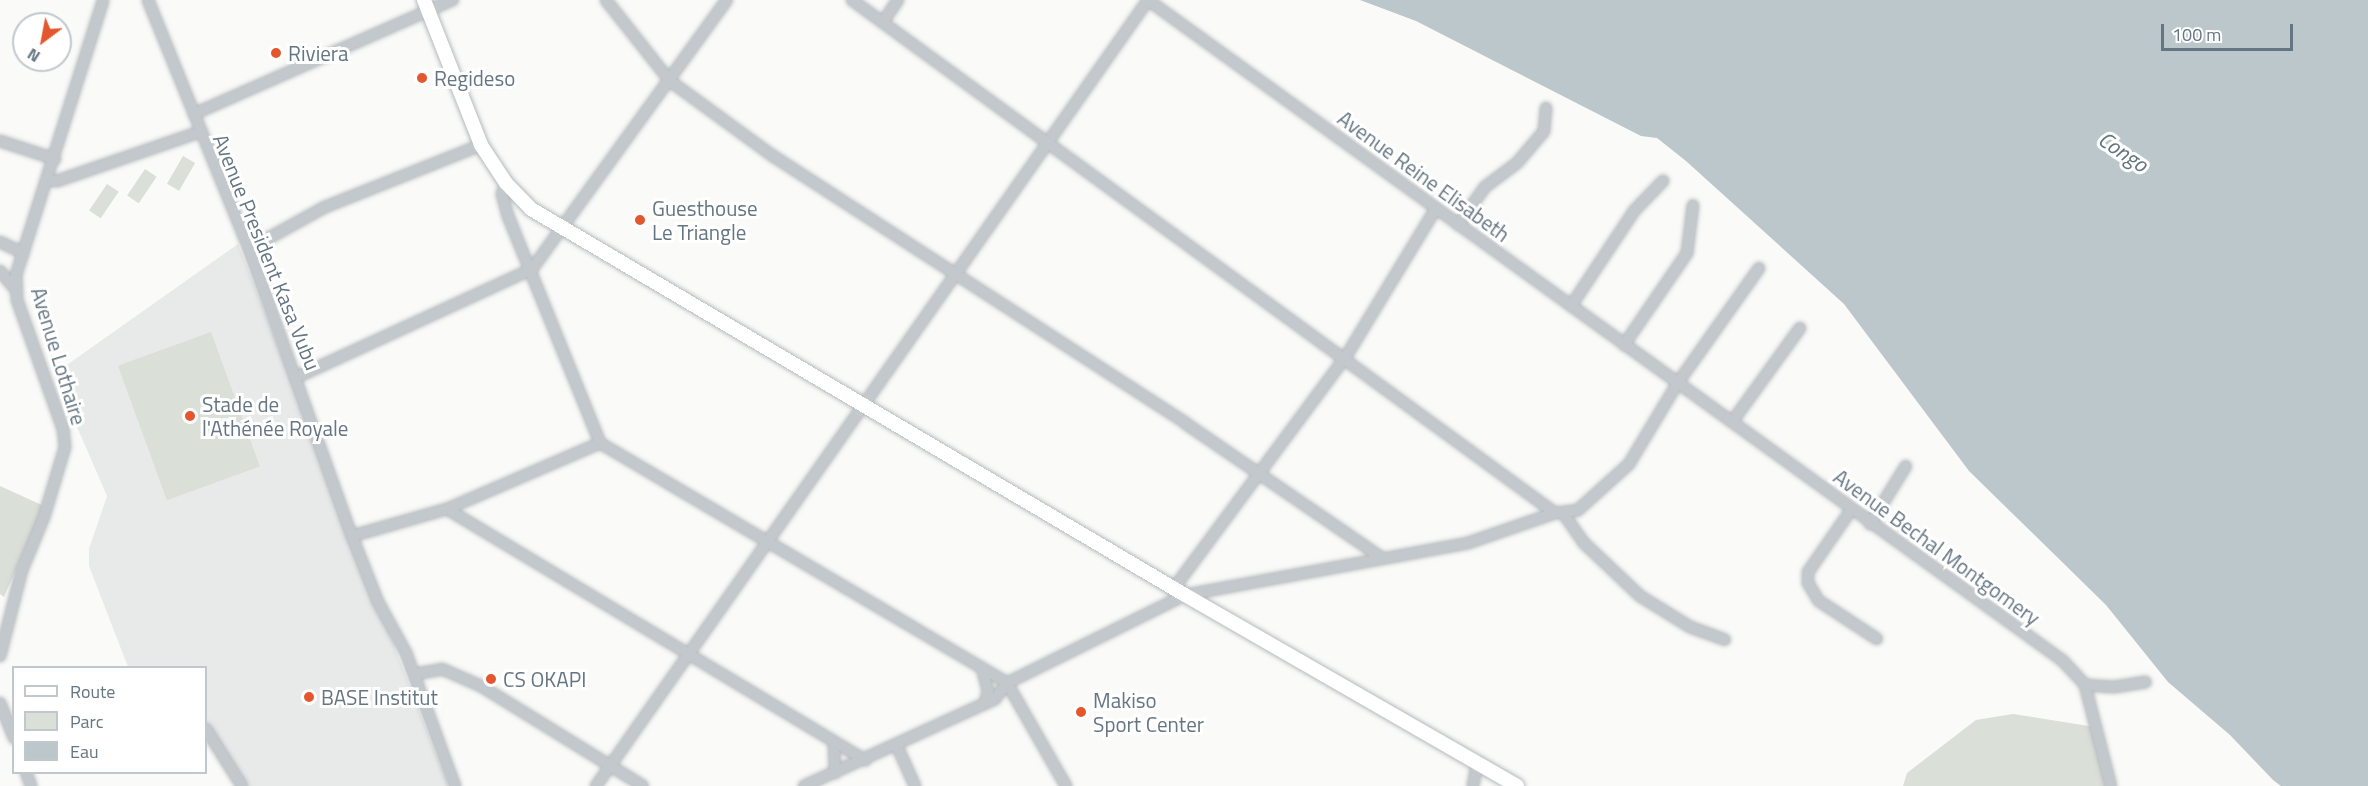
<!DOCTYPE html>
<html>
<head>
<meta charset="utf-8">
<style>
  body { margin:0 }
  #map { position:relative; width:2368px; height:786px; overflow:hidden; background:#fafaf8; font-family:"Titillium Web",sans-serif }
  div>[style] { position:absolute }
  .built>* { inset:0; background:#e8e9e9 }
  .green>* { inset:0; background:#dadfd7; transform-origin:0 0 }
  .water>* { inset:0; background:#bbc7cb }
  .roads { filter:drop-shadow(0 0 2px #b5babe) drop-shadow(0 0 2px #b5babe) }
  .minor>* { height:10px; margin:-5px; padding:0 5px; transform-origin:5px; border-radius:5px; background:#c3c8cc }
  .major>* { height:14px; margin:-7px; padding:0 7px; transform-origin:7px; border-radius:7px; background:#fff }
  .dots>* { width:16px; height:16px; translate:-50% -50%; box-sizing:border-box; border:3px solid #fff; border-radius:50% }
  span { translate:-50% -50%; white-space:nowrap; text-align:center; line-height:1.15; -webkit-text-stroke:6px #fff; paint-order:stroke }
  .poi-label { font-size:21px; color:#657683 }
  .left { translate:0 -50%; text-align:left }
  .street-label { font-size:21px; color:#657683 }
  .water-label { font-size:22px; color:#60757c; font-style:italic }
  .legend { position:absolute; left:12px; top:666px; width:195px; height:108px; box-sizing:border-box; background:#fff; border:2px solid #c1c8cd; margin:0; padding:8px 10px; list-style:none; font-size:18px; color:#657683 }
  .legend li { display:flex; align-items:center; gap:12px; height:30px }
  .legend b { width:30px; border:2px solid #c1c8cd }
  .north { position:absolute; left:12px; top:12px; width:60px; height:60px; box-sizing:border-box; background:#fff; border:2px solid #c1c8cd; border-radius:50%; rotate:212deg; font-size:16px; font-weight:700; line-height:24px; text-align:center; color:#657683 }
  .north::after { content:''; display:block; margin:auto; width:21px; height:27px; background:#e4572e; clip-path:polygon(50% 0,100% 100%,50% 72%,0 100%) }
  .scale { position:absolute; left:2161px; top:24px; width:132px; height:27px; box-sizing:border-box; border:3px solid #657683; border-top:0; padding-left:8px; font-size:18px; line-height:21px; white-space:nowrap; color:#657683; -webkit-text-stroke:4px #fff; paint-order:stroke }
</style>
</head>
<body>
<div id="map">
  <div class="built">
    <i style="clip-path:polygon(238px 244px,396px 651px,448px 786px,242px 786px,206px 726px,206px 668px,128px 667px,89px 566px,89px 549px,107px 496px,54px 374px)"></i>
  </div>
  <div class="green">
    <i style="left:183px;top:156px;width:14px;height:32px;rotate:30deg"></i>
    <i style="left:145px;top:169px;width:14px;height:32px;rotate:34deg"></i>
    <i style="left:107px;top:184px;width:14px;height:32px;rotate:34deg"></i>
    <i style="left:211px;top:332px;width:143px;height:99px;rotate:70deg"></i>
    <i style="clip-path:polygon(0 486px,44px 506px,4px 597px,0 594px)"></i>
    <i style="clip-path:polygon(2013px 714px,2095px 727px,2107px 786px,1903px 786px,1907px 773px,1976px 720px)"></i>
  </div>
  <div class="water">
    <i style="clip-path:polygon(1360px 0,2368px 0,2368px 786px,2281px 786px,2273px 780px,2230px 735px,2168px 682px,2106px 605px,1969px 471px,1844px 304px,1686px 161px,1657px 138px,1641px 136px,1416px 21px)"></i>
  </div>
  <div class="roads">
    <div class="minor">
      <i style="left:148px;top:0;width:269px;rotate:67.9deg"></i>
      <i style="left:249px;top:249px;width:305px;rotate:70.3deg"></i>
      <i style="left:352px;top:536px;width:71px;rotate:68.5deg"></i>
      <i style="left:378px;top:602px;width:58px;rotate:61.2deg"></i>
      <i style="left:406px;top:653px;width:142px;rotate:69.8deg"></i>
      <i style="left:606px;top:0;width:103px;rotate:51.7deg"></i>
      <i style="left:670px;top:81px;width:127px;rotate:36.1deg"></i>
      <i style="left:773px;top:156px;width:491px;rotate:32.9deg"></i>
      <i style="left:1185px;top:423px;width:239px;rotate:34.4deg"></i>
      <i style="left:852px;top:0;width:870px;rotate:36.12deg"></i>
      <i style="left:1148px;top:0;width:1129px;rotate:35.84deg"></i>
      <i style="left:2063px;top:661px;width:33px;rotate:47deg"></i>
      <i style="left:2085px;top:685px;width:104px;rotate:75.6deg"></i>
      <i style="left:883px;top:22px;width:27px;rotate:-56deg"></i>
      <i style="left:194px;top:114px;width:283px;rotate:-23.8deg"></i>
      <i style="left:0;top:141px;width:58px;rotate:18.1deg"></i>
      <i style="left:48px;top:180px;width:9px;rotate:6deg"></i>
      <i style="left:57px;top:181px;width:150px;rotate:-19deg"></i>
      <i style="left:506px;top:183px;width:12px;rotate:110deg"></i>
      <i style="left:502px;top:194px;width:23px;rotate:75deg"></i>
      <i style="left:508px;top:216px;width:245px;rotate:67.9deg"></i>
      <i style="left:600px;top:443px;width:472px;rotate:30.5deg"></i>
      <i style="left:1007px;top:683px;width:119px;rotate:60.2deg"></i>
      <i style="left:1458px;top:225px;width:47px;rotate:-54.6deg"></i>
      <i style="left:1485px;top:187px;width:40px;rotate:-37deg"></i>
      <i style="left:1517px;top:163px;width:42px;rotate:-49.8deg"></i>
      <i style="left:1544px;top:131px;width:23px;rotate:-85deg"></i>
      <i style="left:0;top:242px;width:26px;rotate:25deg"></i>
      <i style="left:249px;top:249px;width:87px;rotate:-28.9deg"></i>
      <i style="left:325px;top:207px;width:168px;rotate:-21.7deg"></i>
      <i style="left:0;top:271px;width:23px;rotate:50deg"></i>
      <i style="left:1571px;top:306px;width:114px;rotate:-56.4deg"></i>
      <i style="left:1634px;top:211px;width:42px;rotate:-46deg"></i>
      <i style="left:1624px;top:345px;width:112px;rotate:-55.6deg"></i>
      <i style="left:1687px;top:253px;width:48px;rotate:-82.9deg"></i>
      <i style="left:297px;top:377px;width:259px;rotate:-24.7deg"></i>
      <i style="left:532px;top:269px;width:332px;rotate:-54.1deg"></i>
      <i style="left:1732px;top:422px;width:116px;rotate:-54.1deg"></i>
      <i style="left:447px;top:509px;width:488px;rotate:31deg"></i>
      <i style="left:1851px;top:510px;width:75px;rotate:124.7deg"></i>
      <i style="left:1808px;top:572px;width:11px;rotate:90deg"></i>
      <i style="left:1808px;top:583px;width:21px;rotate:59deg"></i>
      <i style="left:1819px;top:601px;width:69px;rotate:33.2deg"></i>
      <i style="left:1563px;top:513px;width:37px;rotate:55deg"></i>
      <i style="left:1584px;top:543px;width:77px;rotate:43.4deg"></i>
      <i style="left:1640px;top:596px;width:59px;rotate:31.8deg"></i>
      <i style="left:1690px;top:627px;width:37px;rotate:20deg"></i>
      <i style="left:1870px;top:524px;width:68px;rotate:-58.2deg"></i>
      <i style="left:352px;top:536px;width:99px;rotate:-15.9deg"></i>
      <i style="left:447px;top:509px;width:167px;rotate:-23.3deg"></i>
      <i style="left:1174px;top:588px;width:287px;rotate:-53.4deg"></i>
      <i style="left:1345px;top:358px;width:173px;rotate:-58.7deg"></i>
      <i style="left:0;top:656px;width:89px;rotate:-75.7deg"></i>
      <i style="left:22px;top:570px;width:57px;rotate:-67.5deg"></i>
      <i style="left:44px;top:517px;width:73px;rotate:-73.3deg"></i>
      <i style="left:65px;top:447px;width:18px;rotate:-96deg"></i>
      <i style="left:63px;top:429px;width:137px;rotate:-109.6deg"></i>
      <i style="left:17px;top:300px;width:25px;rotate:-92deg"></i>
      <i style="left:16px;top:275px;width:288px;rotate:-72.4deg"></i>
      <i style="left:983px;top:672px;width:20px;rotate:75deg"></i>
      <i style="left:988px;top:691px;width:13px;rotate:103deg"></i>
      <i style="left:415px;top:674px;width:27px;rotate:-10deg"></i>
      <i style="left:442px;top:669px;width:43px;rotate:23.6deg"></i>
      <i style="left:481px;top:686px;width:190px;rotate:31.7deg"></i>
      <i style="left:2085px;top:685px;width:29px;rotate:4deg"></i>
      <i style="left:2114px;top:687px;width:32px;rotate:-9deg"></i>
      <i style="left:0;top:703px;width:38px;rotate:68deg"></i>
      <i style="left:206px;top:729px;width:67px;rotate:57.7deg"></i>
      <i style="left:834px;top:744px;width:29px;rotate:88deg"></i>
      <i style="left:897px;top:746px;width:44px;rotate:65.8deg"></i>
      <i style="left:26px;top:772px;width:15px;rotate:70deg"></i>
      <i style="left:596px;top:786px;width:960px;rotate:-54.92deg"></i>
      <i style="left:804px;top:786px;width:210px;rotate:-24.5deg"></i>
      <i style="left:995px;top:699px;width:20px;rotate:-53deg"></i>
      <i style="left:1007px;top:683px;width:199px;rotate:-26.3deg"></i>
      <i style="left:1185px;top:595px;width:288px;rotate:-10.4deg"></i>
      <i style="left:1468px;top:543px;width:92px;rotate:-19deg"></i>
      <i style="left:1555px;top:513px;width:23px;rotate:-7deg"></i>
      <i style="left:1578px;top:510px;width:69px;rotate:-42deg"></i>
      <i style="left:1629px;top:464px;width:93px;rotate:-59deg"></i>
      <i style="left:1677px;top:384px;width:142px;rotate:-54.7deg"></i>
      <i style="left:1473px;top:786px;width:23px;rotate:-80deg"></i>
    </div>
    <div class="major">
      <i style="left:424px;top:0;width:156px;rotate:68.5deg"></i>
      <i style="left:481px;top:145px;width:45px;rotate:56.7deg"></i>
      <i style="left:506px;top:183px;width:36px;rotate:46deg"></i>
      <i style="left:531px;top:209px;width:759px;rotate:30.55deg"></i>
      <i style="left:1185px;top:595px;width:383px;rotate:29.9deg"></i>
    </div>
  </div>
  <div class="dots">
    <i style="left:276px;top:53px;background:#e4572e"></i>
    <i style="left:422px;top:78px;background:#e4572e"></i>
    <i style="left:640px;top:220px;background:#e4572e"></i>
    <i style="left:190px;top:416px;background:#e4572e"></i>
    <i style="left:491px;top:679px;background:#e4572e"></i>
    <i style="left:309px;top:697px;background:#e4572e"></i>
    <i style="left:1081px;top:712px;background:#e4572e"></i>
  </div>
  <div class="poi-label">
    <span class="left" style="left:288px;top:53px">Riviera</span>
    <span class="left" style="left:434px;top:78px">Regideso</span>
    <span class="left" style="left:652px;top:220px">Guesthouse<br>Le Triangle</span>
    <span class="left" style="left:202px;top:416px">Stade de<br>l'Athénée Royale</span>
    <span class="left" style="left:503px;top:679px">CS OKAPI</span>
    <span class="left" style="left:321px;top:697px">BASE Institut</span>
    <span class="left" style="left:1093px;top:712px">Makiso<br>Sport Center</span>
  </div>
  <div class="street-label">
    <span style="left:1424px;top:176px;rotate:36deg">Avenue Reine Elisabeth</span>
    <span style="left:267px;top:252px;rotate:68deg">Avenue President Kasa Vubu</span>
    <span style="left:59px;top:356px;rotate:73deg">Avenue Lothaire</span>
    <span style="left:1937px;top:547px;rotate:36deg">Avenue Bechal Montgomery</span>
  </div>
  <div class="water-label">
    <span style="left:2123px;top:152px;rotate:34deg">Congo</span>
  </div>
  <ul class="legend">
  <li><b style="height:8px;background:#fff"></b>Route</li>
  <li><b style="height:16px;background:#dadfd7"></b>Parc</li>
  <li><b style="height:16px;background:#bbc7cb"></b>Eau</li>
  </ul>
  <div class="north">N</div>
  <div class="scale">100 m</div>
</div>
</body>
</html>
